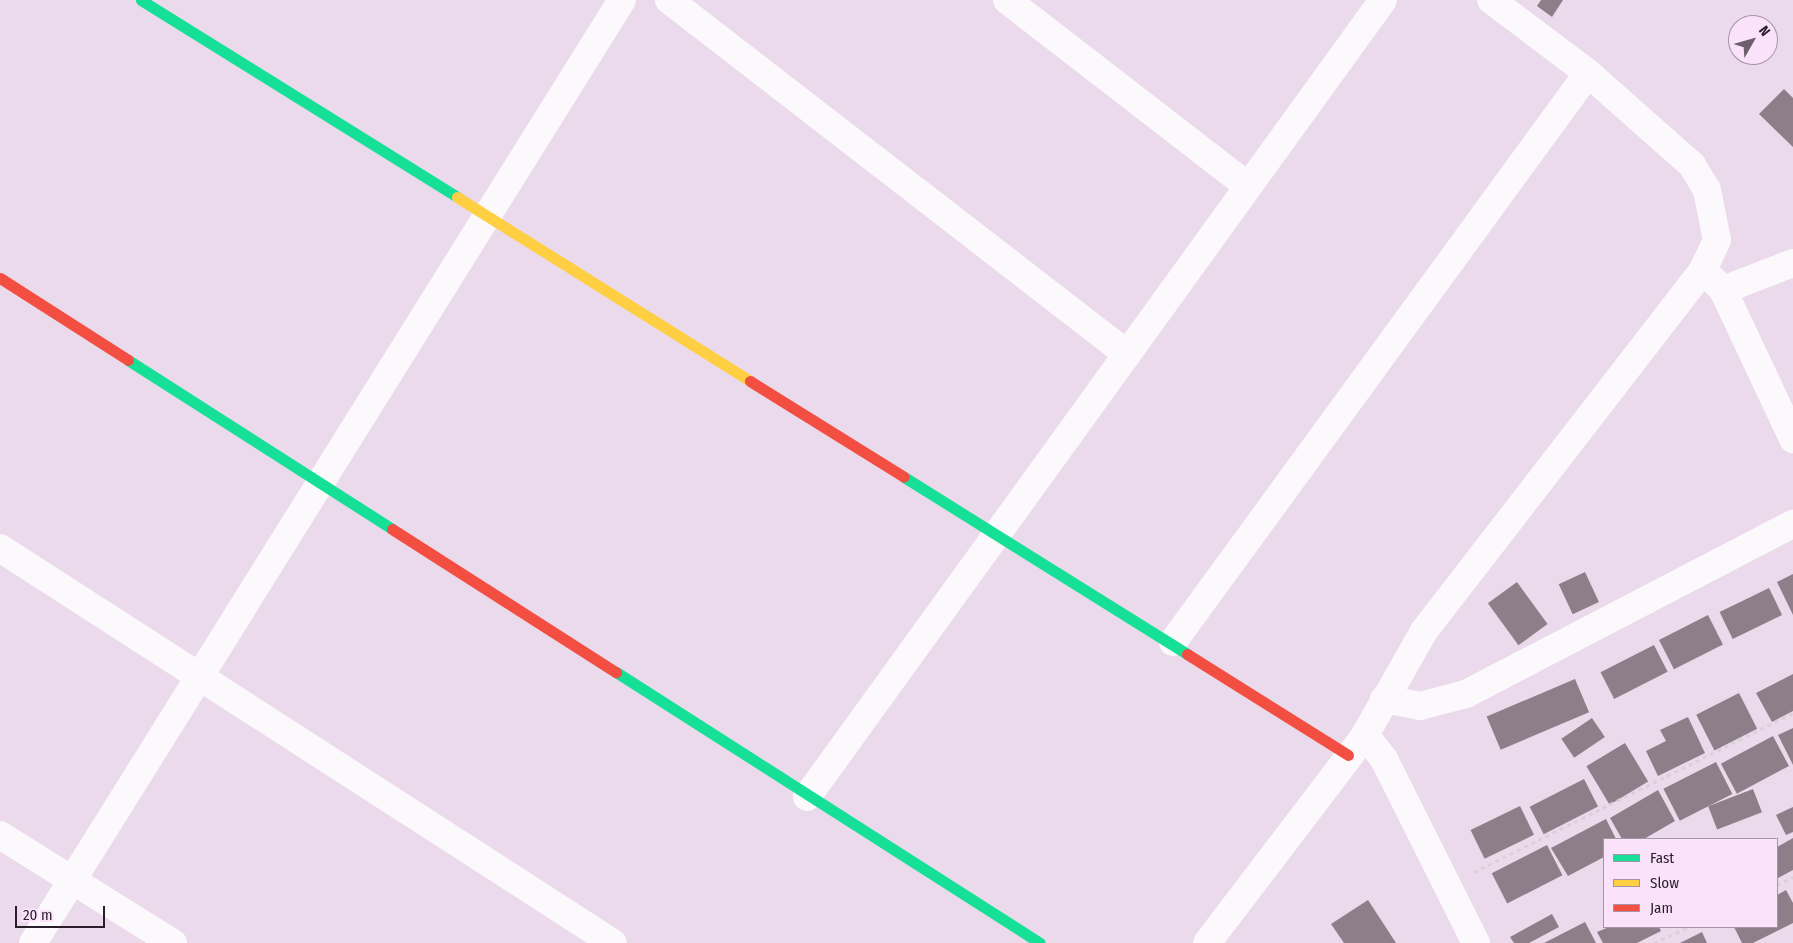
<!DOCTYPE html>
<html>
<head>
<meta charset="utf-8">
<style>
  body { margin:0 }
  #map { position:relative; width:1793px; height:943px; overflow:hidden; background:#eadaeb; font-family:"Fira Sans Condensed",sans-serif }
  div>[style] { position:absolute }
  .building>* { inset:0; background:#8c7f8a; transform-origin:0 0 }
  .path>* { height:3px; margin-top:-1.5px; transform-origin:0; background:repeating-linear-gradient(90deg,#d7d2d7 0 4px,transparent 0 8px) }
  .street>* { height:28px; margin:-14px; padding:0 14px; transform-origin:14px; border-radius:14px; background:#fcf9fc }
  .fast>* { height:11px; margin:-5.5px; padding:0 5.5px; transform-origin:5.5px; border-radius:5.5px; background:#16e098 }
  .slow>* { height:11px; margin:-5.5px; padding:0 5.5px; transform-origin:5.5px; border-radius:5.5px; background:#ffcf43 }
  .jam>* { height:11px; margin:-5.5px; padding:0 5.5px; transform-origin:5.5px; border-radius:5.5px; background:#f24e42 }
  span { translate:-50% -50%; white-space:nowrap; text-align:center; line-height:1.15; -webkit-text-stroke:5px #fae2fb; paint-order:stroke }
  .legend { position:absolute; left:1603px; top:838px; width:175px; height:90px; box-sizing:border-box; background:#fae2fb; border:1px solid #a694a7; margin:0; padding:6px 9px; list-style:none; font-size:15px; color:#291e2a }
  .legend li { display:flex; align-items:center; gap:10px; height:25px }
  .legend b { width:25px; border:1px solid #a694a7 }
  .north { position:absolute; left:1728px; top:15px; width:50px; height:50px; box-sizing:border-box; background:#fae2fb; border:1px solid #a694a7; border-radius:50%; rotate:52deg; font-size:14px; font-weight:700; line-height:20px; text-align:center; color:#291e2a }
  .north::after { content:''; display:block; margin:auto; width:18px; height:22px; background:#6d606e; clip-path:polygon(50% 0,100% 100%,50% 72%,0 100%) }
  .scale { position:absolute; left:15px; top:906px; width:90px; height:22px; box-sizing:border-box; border:2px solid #291e2a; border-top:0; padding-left:6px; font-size:15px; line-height:18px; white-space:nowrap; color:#291e2a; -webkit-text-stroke:4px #fae2fb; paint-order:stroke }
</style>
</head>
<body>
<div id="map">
  <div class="building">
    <i style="clip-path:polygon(1541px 0,1563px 0,1552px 17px,1537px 6px)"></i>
    <i style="clip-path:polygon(1784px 89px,1793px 98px,1793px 147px,1759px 114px)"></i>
    <i style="left:1585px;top:572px;width:33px;height:29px;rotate:65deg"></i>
    <i style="clip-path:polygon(1793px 574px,1793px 615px,1777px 582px)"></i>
    <i style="left:1517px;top:582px;width:52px;height:36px;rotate:54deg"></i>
    <i style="left:1769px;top:588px;width:30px;height:55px;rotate:64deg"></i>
    <i style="left:1708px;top:615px;width:33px;height:55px;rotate:63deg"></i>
    <i style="left:1654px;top:645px;width:30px;height:60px;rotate:63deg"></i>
    <i style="clip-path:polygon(1793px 674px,1793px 711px,1772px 722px,1756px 693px)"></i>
    <i style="left:1575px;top:679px;width:36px;height:96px;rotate:67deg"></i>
    <i style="left:1739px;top:693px;width:40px;height:48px;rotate:63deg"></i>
    <i style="clip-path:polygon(1688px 717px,1705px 753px,1658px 776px,1646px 751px,1666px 741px,1660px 730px)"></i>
    <i style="left:1592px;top:718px;width:23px;height:37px;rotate:56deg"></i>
    <i style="clip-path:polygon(1793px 728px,1793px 765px,1778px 735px)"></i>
    <i style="left:1773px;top:736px;width:34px;height:59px;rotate:62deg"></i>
    <i style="left:1625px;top:743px;width:45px;height:45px;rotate:59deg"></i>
    <i style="left:1716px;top:762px;width:36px;height:59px;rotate:63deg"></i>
    <i style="left:1584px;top:779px;width:31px;height:61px;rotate:63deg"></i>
    <i style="left:1753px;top:789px;width:25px;height:48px;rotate:69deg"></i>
    <i style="clip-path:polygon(1658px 790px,1675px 821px,1644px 839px,1622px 839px,1610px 818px)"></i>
    <i style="left:1520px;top:806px;width:32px;height:55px;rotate:64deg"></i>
    <i style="clip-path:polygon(1793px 807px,1793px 832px,1786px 835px,1776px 815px)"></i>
    <i style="clip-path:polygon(1606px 819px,1616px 839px,1604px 839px,1604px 857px,1568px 876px,1551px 848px)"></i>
    <i style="clip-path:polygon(1793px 838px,1793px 870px,1778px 878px,1777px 847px)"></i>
    <i style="left:1547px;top:845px;width:34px;height:62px;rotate:63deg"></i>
    <i style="clip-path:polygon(1786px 890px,1793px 903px,1793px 923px,1753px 943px,1742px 943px,1734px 927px,1777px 927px,1777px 895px)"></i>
    <i style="clip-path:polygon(1368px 900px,1396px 943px,1344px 943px,1331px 924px)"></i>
    <i style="clip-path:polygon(1552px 914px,1559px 927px,1529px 943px,1514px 943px,1510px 937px)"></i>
    <i style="clip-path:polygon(1585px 922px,1596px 943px,1544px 943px)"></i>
    <i style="clip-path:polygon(1609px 927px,1659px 927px,1661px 931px,1637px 943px,1603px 943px,1597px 932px)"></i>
    <i style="clip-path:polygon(1702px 932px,1707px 943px,1680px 943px)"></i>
  </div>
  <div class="path">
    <i style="left:1474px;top:872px;width:356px;rotate:-26.5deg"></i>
    <i style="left:1777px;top:885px;width:18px;rotate:-27deg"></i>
    <i style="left:1654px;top:943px;width:38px;rotate:-25deg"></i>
  </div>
  <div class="street">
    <i style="left:669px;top:0;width:579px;rotate:37.7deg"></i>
    <i style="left:1007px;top:0;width:304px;rotate:37.7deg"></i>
    <i style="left:1703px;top:270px;width:28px;rotate:45deg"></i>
    <i style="left:1723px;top:290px;width:165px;rotate:64.8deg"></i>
    <i style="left:1723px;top:290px;width:75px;rotate:-21.1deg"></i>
    <i style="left:0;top:548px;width:729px;rotate:32.8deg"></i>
    <i style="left:1173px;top:642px;width:704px;rotate:-53.89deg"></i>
    <i style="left:1384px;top:699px;width:37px;rotate:11deg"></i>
    <i style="left:1420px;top:706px;width:48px;rotate:-14.6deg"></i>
    <i style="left:1466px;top:694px;width:369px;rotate:-27.5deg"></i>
    <i style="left:807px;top:797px;width:983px;rotate:-54.14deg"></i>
    <i style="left:0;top:835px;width:204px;rotate:32deg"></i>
    <i style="left:33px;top:943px;width:1112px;rotate:-58.01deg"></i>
    <i style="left:1207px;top:943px;width:258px;rotate:-52.7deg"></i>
    <i style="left:1476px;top:943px;width:206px;rotate:-116.6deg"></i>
    <i style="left:1384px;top:759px;width:31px;rotate:-128deg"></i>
    <i style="left:1365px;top:735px;width:120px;rotate:-60.4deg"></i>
    <i style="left:1424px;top:631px;width:456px;rotate:-52.3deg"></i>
    <i style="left:1703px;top:270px;width:33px;rotate:-65deg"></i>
    <i style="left:1717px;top:240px;width:51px;rotate:-101.3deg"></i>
    <i style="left:1707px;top:190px;width:29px;rotate:-121deg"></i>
    <i style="left:1692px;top:165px;width:139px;rotate:-138.5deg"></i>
    <i style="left:1588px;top:73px;width:121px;rotate:-143deg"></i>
  </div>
  <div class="fast">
    <i style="left:141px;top:0;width:372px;rotate:31.9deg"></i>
    <i style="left:128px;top:360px;width:313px;rotate:32.6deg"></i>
    <i style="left:904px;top:477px;width:334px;rotate:32deg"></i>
    <i style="left:616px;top:672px;width:503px;rotate:32.58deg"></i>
  </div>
  <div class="slow">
    <i style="left:457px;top:197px;width:346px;rotate:32.1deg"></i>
  </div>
  <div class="jam">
    <i style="left:0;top:278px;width:152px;rotate:32.6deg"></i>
    <i style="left:750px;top:381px;width:181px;rotate:31.9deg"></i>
    <i style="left:392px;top:529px;width:266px;rotate:32.6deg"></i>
    <i style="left:1187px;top:654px;width:190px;rotate:32.1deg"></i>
  </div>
  <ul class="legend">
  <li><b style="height:6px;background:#16e098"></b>Fast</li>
  <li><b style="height:6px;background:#ffcf43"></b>Slow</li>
  <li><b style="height:6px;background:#f24e42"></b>Jam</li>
  </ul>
  <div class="north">N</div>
  <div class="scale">20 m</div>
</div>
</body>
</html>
